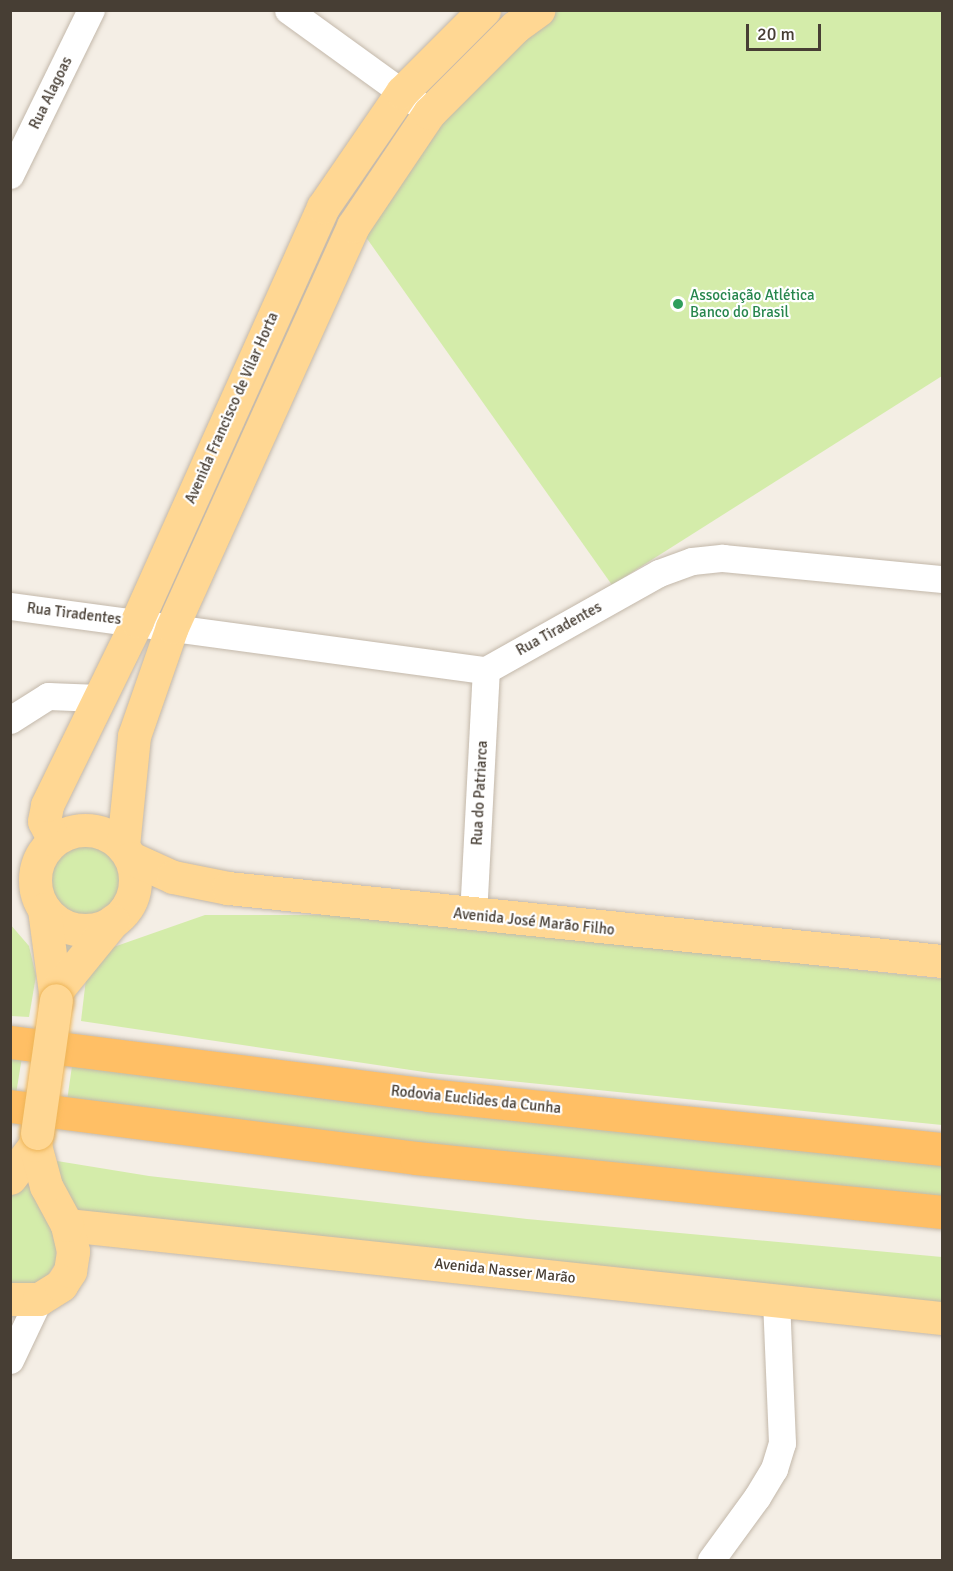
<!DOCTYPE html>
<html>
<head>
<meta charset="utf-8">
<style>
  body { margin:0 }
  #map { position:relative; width:953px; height:1571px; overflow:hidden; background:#f4eee5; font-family:Signika,sans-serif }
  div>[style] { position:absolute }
  .green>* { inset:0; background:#d4ecaa }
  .round { border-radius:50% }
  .roads { filter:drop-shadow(0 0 2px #c3b8aa) drop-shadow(0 0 2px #c3b8aa) }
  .minor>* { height:27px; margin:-13.5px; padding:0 13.5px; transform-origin:13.5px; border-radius:13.5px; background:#fff }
  .major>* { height:33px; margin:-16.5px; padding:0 16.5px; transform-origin:16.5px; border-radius:16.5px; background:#ffd793 }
  .major>.ring { margin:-16.5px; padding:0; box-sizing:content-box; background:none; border:33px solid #ffd793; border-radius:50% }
  .highway>* { height:33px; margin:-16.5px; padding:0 16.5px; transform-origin:16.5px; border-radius:16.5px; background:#ffbf65 }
  .bridges { filter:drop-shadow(0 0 2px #eeb559) drop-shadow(0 0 2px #eeb559) }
  .major-bridge>* { height:33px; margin:-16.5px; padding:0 16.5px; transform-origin:16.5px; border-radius:16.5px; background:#ffd793 }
  .dots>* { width:16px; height:16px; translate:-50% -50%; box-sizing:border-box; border:3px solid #fff; border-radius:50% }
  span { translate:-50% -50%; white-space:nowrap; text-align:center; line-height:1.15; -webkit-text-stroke:4.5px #fff; paint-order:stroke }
  .street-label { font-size:15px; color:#473e34 }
  .leisure-label { font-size:15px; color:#27864d }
  .left { translate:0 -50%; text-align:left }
  .frame { position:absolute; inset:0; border:12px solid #473e34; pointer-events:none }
  .scale { position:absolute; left:746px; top:24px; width:75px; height:27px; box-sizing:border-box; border:3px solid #473e34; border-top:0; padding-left:8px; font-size:18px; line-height:21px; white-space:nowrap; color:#473e34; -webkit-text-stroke:4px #fff; paint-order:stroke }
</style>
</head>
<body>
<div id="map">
  <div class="green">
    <i style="clip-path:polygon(552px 11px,942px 11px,942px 376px,612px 585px,363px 233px,439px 119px)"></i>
    <i class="round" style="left:40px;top:835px;width:90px;height:90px"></i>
    <i style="clip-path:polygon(205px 915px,353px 915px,942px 979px,942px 1125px,431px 1073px,81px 1021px,88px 962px,105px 950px)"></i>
    <i style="clip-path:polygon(55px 923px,83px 931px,58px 982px)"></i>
    <i style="clip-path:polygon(10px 924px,29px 946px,36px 976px,29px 1017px,11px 1016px)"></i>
    <i style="clip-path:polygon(11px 1055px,22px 1057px,16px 1094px,11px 1093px)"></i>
    <i style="clip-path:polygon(72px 1066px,942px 1162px,942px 1201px,414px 1148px,67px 1101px)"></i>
    <i style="clip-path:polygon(57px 1161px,149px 1176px,527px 1219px,942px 1257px,942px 1309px,96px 1219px,66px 1206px,54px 1187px)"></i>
    <i style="clip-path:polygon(34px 1163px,56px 1247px,56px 1263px,41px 1285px,11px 1291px,11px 1193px)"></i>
  </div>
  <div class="roads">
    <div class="minor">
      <i style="left:288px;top:10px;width:162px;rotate:35.9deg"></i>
      <i style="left:10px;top:175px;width:184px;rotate:-63.9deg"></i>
      <i style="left:10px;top:606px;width:480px;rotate:7.7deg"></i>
      <i style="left:486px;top:670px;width:198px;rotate:-29.3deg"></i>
      <i style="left:659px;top:573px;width:35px;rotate:-20deg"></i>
      <i style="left:692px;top:561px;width:31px;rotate:-6deg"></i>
      <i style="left:723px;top:558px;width:220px;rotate:5.5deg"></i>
      <i style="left:10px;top:720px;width:45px;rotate:-32.3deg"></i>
      <i style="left:48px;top:696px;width:51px;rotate:2.2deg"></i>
      <i style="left:473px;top:916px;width:246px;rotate:-87deg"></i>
      <i style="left:10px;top:1360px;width:68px;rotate:-64.6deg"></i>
      <i style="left:711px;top:1560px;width:78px;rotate:-53.9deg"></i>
      <i style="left:757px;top:1497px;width:33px;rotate:-59deg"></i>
      <i style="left:774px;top:1469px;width:27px;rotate:-73deg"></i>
      <i style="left:782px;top:1443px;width:143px;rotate:-92.4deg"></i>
    </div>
    <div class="major">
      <i class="ring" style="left:35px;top:830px;width:67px;height:67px"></i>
      <i style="left:54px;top:840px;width:21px;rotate:-118deg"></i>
      <i style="left:44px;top:821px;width:16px;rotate:-79deg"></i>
      <i style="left:47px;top:805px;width:205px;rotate:-63.9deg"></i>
      <i style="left:137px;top:621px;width:454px;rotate:-65.8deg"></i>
      <i style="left:323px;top:207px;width:140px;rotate:-55.5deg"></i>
      <i style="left:402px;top:92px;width:116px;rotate:-45deg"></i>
      <i style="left:123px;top:846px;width:111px;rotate:-84.3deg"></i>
      <i style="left:134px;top:736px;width:115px;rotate:-70.8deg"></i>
      <i style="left:172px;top:627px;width:440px;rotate:-65.7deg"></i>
      <i style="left:353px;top:226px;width:136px;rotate:-56.1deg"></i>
      <i style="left:429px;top:113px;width:122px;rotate:-45deg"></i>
      <i style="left:515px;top:27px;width:29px;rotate:-36deg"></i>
      <i style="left:131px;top:858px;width:46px;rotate:24.3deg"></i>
      <i style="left:173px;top:877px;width:56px;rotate:11.3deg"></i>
      <i style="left:228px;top:888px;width:718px;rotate:5.84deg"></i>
      <i style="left:44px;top:909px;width:92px;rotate:82.5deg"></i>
      <i style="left:57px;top:990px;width:89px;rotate:-50.9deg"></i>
      <i style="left:10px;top:1178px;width:41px;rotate:-52.9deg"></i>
      <i style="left:67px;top:1225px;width:880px;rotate:6.07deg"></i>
      <i style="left:10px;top:1299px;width:29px"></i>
      <i style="left:39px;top:1299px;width:26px;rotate:-32deg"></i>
      <i style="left:61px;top:1285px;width:17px;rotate:-57deg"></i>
      <i style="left:70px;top:1271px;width:20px;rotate:-81deg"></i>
      <i style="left:73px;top:1251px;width:27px;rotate:-103deg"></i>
      <i style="left:67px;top:1225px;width:44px;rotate:-118.3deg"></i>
      <i style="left:46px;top:1186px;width:42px;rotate:-105deg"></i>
      <i style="left:35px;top:1145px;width:12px;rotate:-81deg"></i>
    </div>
    <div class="highway">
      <i style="left:10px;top:1042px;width:421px;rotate:7.2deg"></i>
      <i style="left:428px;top:1095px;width:517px;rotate:6deg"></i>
      <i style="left:10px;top:1106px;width:409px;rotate:7.3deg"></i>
      <i style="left:416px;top:1158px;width:529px;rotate:5.86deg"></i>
    </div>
  </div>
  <div class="bridges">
    <div class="major-bridge">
      <i style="left:37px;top:1133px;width:134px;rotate:-81.9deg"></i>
    </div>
  </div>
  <div class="dots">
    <i style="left:678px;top:304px;background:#2e9e5b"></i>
  </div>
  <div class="street-label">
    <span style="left:51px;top:93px;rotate:-64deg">Rua Alagoas</span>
    <span style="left:232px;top:408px;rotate:-66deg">Avenida Francisco de Vilar Horta</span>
    <span style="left:74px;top:614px;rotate:7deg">Rua Tiradentes</span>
    <span style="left:559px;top:629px;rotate:-29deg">Rua Tiradentes</span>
    <span style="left:480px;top:793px;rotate:-87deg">Rua do Patriarca</span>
    <span style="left:534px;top:922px;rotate:6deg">Avenida José Marão Filho</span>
    <span style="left:476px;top:1100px;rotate:6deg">Rodovia Euclides da Cunha</span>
    <span style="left:505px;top:1271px;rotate:6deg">Avenida Nasser Marão</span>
  </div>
  <div class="leisure-label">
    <span class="left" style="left:690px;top:304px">Associação Atlética<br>Banco do Brasil</span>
  </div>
  <div class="frame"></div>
  <div class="scale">20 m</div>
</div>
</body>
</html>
